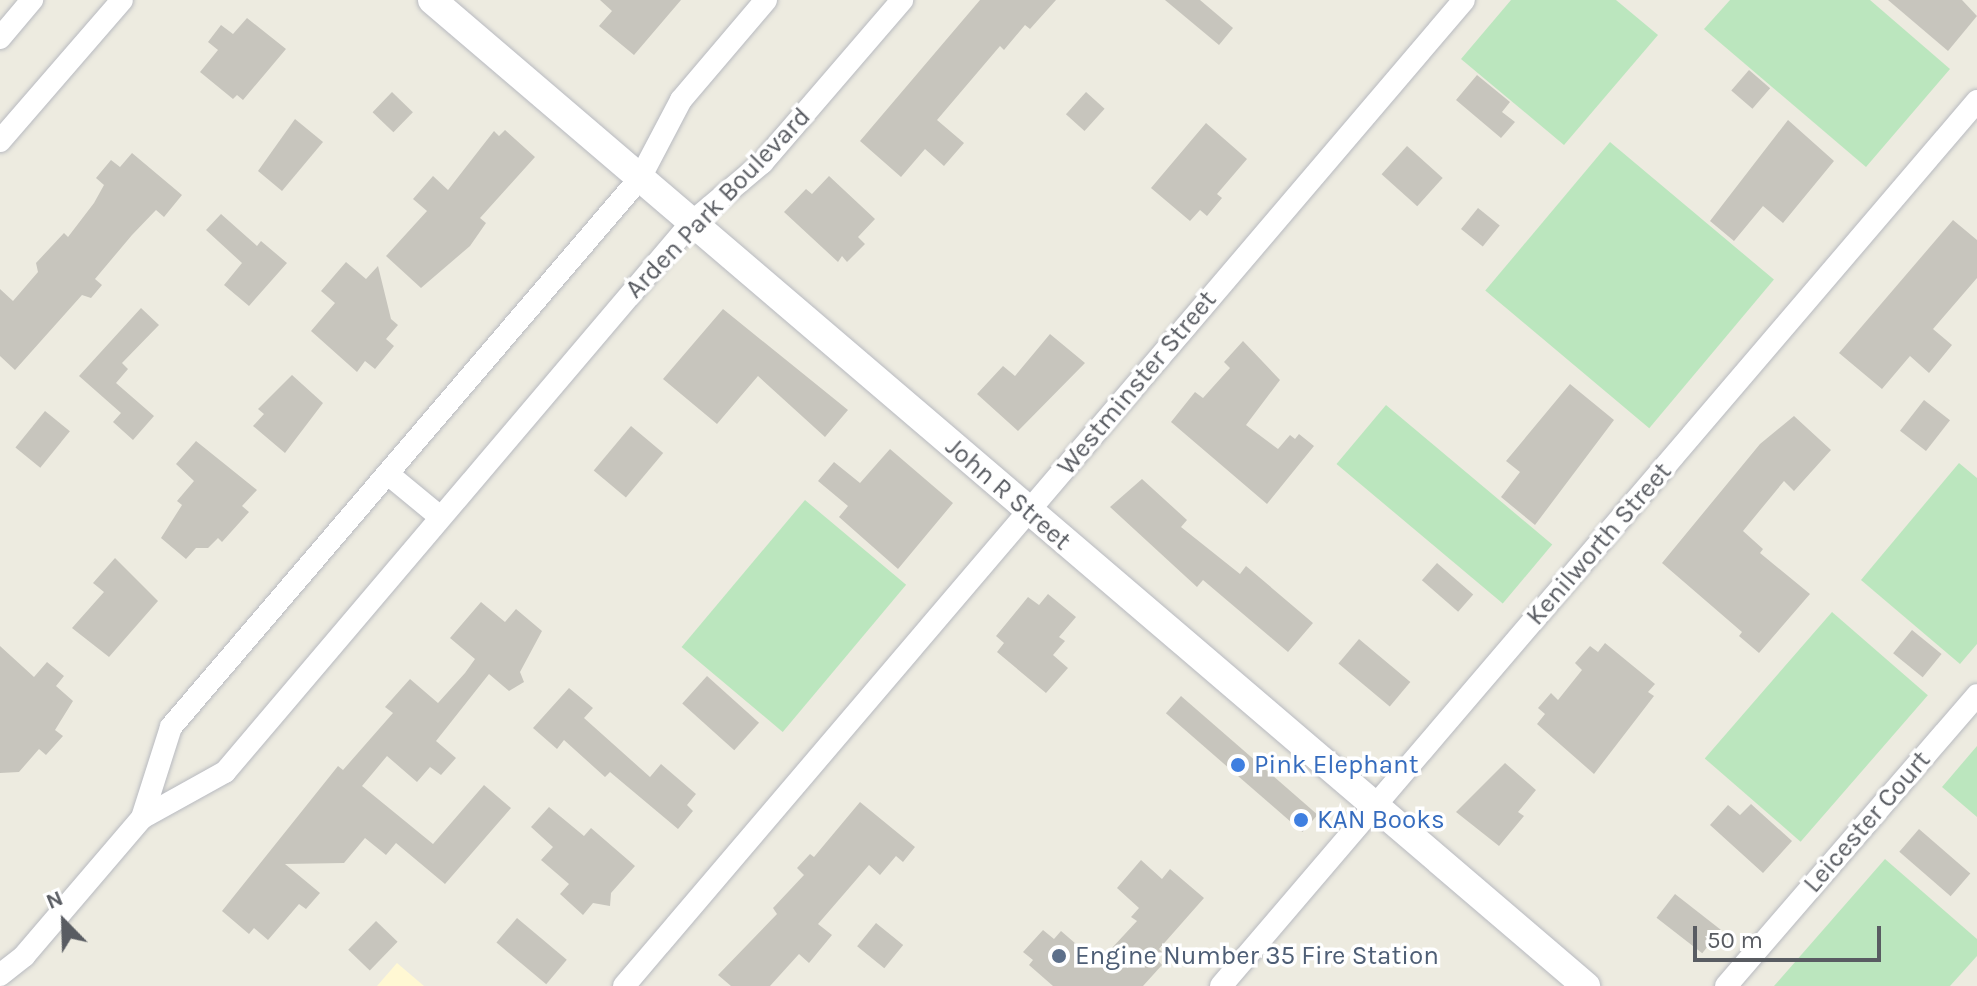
<!DOCTYPE html>
<html>
<head>
<meta charset="utf-8">
<style>
  body { margin:0 }
  #map { position:relative; width:1977px; height:986px; overflow:hidden; background:#edebe0; font-family:Karla,sans-serif }
  div>[style] { position:absolute }
  .commercial>* { inset:0; background:#fff8d3 }
  .green>* { inset:0; background:#bbe6be; transform-origin:0 0 }
  .building>* { inset:0; background:#c7c5bd; transform-origin:0 0 }
  .roads { filter:drop-shadow(0 0 2px #b8bac0) drop-shadow(0 0 2px #b8bac0) }
  .minor>* { height:22px; margin:-11px; padding:0 11px; transform-origin:11px; border-radius:11px; background:#fff }
  .tertiary>* { height:28px; margin:-14px; padding:0 14px; transform-origin:14px; border-radius:14px; background:#fff }
  .dots>* { width:22px; height:22px; translate:-50% -50%; box-sizing:border-box; border:4px solid #fff; border-radius:50% }
  span { translate:-50% -50%; white-space:nowrap; text-align:center; line-height:1.15; -webkit-text-stroke:7px #fff; paint-order:stroke }
  .street-label { font-size:26px; color:#595c62 }
  .shop-label { font-size:26px; color:#366cbe }
  .left { translate:0 -50%; text-align:left }
  .service-label { font-size:26px; color:#4e5e75 }
  .north { position:absolute; left:24px; top:882px; width:80px; height:80px; -webkit-text-stroke:6px #fff; paint-order:stroke; rotate:337deg; font-size:22px; font-weight:700; line-height:32px; text-align:center; color:#595c62 }
  .north::after { content:''; display:block; margin:auto; width:28px; height:36px; background:#595c62; clip-path:polygon(50% 0,100% 100%,50% 72%,0 100%) }
  .scale { position:absolute; left:1693px; top:926px; width:188px; height:36px; box-sizing:border-box; border:4px solid #595c62; border-top:0; padding-left:10px; font-size:24px; line-height:28px; white-space:nowrap; color:#595c62; -webkit-text-stroke:6px #fff; paint-order:stroke }
</style>
</head>
<body>
<div id="map">
  <div class="commercial">
    <i style="clip-path:polygon(397px 963px,424px 986px,377px 986px)"></i>
  </div>
  <div class="green">
    <i style="clip-path:polygon(1511px 0,1616px 0,1658px 35px,1564px 145px,1461px 59px)"></i>
    <i style="clip-path:polygon(1730px 0,1870px 0,1950px 69px,1866px 167px,1704px 29px)"></i>
    <i style="left:1610px;top:142px;width:214px;height:194px;rotate:40deg"></i>
    <i style="left:1386px;top:405px;width:217px;height:77px;rotate:40deg"></i>
    <i style="clip-path:polygon(1959px 463px,1977px 478px,1977px 644px,1960px 664px,1861px 580px)"></i>
    <i style="left:805px;top:500px;width:132px;height:192px;rotate:40deg"></i>
    <i style="left:1832px;top:612px;width:127px;height:194px;rotate:41deg"></i>
    <i style="clip-path:polygon(1977px 746px,1977px 817px,1942px 787px)"></i>
    <i style="clip-path:polygon(1885px 859px,1977px 939px,1977px 956px,1950px 986px,1774px 986px)"></i>
  </div>
  <div class="building">
    <i style="clip-path:polygon(600px 0,681px 0,634px 55px,599px 26px,612px 11px)"></i>
    <i style="clip-path:polygon(980px 0,1056px 0,1030px 29px,1025px 25px,1004px 50px,1000px 46px,937px 120px,964px 143px,944px 166px,925px 149px,901px 177px,860px 141px)"></i>
    <i style="clip-path:polygon(1165px 0,1200px 0,1233px 28px,1219px 45px)"></i>
    <i style="clip-path:polygon(1888px 0,1962px 0,1977px 16px,1948px 51px)"></i>
    <i style="clip-path:polygon(247px 18px,286px 49px,243px 100px,237px 95px,233px 99px,200px 72px,218px 50px,208px 42px,221px 25px,233px 34px)"></i>
    <i style="left:1749px;top:70px;width:28px;height:27px;rotate:41deg"></i>
    <i style="clip-path:polygon(1477px 75px,1510px 102px,1502px 112px,1515px 122px,1501px 138px,1456px 100px)"></i>
    <i style="left:392px;top:92px;width:29px;height:28px;rotate:44deg"></i>
    <i style="left:1086px;top:92px;width:25px;height:30px;rotate:42deg"></i>
    <i style="clip-path:polygon(295px 119px,323px 142px,282px 191px,258px 171px)"></i>
    <i style="clip-path:polygon(1788px 120px,1834px 161px,1783px 223px,1763px 206px,1734px 241px,1710px 221px)"></i>
    <i style="clip-path:polygon(1206px 123px,1247px 159px,1217px 194px,1222px 198px,1207px 216px,1200px 210px,1190px 221px,1151px 188px)"></i>
    <i style="clip-path:polygon(505px 130px,535px 157px,480px 218px,486px 223px,470px 246px,421px 288px,386px 256px,427px 211px,413px 199px,433px 176px,448px 190px,494px 131px,499px 136px)"></i>
    <i style="left:1407px;top:146px;width:48px;height:38px;rotate:42deg"></i>
    <i style="clip-path:polygon(132px 153px,182px 195px,164px 217px,156px 210px,132px 235px,95px 279px,102px 285px,91px 298px,82px 295px,15px 370px,0 356px,0 289px,13px 301px,38px 272px,36px 263px,64px 233px,68px 237px,94px 203px,104px 185px,96px 178px,111px 160px,120px 167px)"></i>
    <i style="clip-path:polygon(829px 176px,875px 219px,858px 237px,865px 244px,847px 262px,842px 256px,838px 262px,784px 212px,806px 189px,812px 194px)"></i>
    <i style="left:1478px;top:208px;width:28px;height:27px;rotate:39deg"></i>
    <i style="clip-path:polygon(221px 214px,257px 246px,261px 241px,287px 263px,249px 306px,224px 285px,242px 263px,206px 230px)"></i>
    <i style="clip-path:polygon(1953px 220px,1977px 240px,1977px 278px,1933px 329px,1952px 345px,1929px 373px,1910px 356px,1882px 389px,1839px 353px)"></i>
    <i style="clip-path:polygon(346px 262px,366px 279px,378px 266px,391px 319px,398px 325px,386px 339px,394px 346px,375px 369px,365px 361px,357px 372px,311px 331px,335px 303px,321px 291px)"></i>
    <i style="clip-path:polygon(141px 308px,159px 325px,122px 363px,128px 369px,116px 383px,154px 416px,133px 440px,113px 422px,121px 413px,79px 376px)"></i>
    <i style="clip-path:polygon(723px 309px,848px 410px,825px 437px,758px 376px,717px 424px,663px 379px)"></i>
    <i style="clip-path:polygon(1050px 334px,1085px 363px,1018px 431px,977px 394px,1003px 366px,1015px 376px)"></i>
    <i style="clip-path:polygon(1243px 341px,1280px 380px,1246px 425px,1278px 449px,1290px 435px,1295px 439px,1299px 434px,1314px 446px,1267px 504px,1171px 422px,1195px 392px,1203px 398px,1230px 368px,1224px 362px)"></i>
    <i style="clip-path:polygon(292px 375px,323px 403px,285px 453px,253px 426px,264px 414px,258px 409px)"></i>
    <i style="clip-path:polygon(1570px 384px,1614px 420px,1535px 525px,1501px 497px,1520px 472px,1506px 461px)"></i>
    <i style="left:1924px;top:400px;width:33px;height:39px;rotate:38deg"></i>
    <i style="left:45px;top:411px;width:32px;height:47px;rotate:39deg"></i>
    <i style="clip-path:polygon(1794px 416px,1831px 450px,1794px 491px,1784px 481px,1743px 531px,1763px 549px,1760px 553px,1810px 594px,1759px 653px,1739px 636px,1742px 632px,1662px 563px,1760px 444px)"></i>
    <i style="left:631px;top:426px;width:42px;height:58px;rotate:40deg"></i>
    <i style="clip-path:polygon(196px 441px,257px 490px,242px 506px,249px 512px,222px 542px,218px 538px,208px 548px,196px 548px,186px 559px,161px 538px,182px 505px,177px 501px,194px 481px,176px 464px)"></i>
    <i style="clip-path:polygon(890px 449px,953px 503px,898px 569px,839px 517px,848px 506px,818px 481px,834px 462px,860px 483px)"></i>
    <i style="clip-path:polygon(1142px 479px,1187px 520px,1181px 527px,1240px 574px,1246px 566px,1313px 623px,1288px 652px,1203px 580px,1197px 587px,1110px 507px)"></i>
    <i style="clip-path:polygon(115px 558px,158px 601px,109px 657px,72px 628px,104px 592px,93px 583px)"></i>
    <i style="left:1437px;top:563px;width:48px;height:23px;rotate:41deg"></i>
    <i style="clip-path:polygon(1048px 594px,1076px 617px,1059px 637px,1065px 641px,1053px 655px,1068px 668px,1046px 693px,997px 652px,1004px 643px,996px 636px,1028px 597px,1039px 605px)"></i>
    <i style="clip-path:polygon(481px 602px,505px 622px,516px 609px,542px 631px,520px 672px,524px 682px,509px 691px,489px 674px,436px 741px,456px 758px,441px 775px,430px 767px,417px 782px,387px 756px,362px 786px,433px 844px,484px 785px,511px 808px,445px 884px,396px 843px,386px 855px,365px 838px,344px 863px,285px 864px,320px 893px,306px 909px,299px 904px,268px 940px,254px 928px,249px 934px,222px 911px,338px 766px,343px 770px,393px 713px,385px 707px,410px 679px,438px 703px,465px 673px,475px 659px,450px 638px)"></i>
    <i style="left:1912px;top:630px;width:38px;height:30px;rotate:39deg"></i>
    <i style="left:1359px;top:639px;width:67px;height:32px;rotate:40deg"></i>
    <i style="clip-path:polygon(1605px 643px,1655px 684px,1648px 692px,1654px 696px,1594px 774px,1537px 724px,1545px 714px,1538px 708px,1551px 693px,1558px 700px,1582px 670px,1575px 663px,1590px 646px,1598px 652px)"></i>
    <i style="clip-path:polygon(0 646px,34px 677px,47px 662px,64px 676px,56px 686px,73px 701px,55px 730px,63px 736px,46px 755px,39px 749px,19px 772px,0 773px)"></i>
    <i style="left:707px;top:676px;width:70px;height:37px;rotate:42deg"></i>
    <i style="clip-path:polygon(569px 688px,593px 708px,584px 718px,650px 777px,661px 764px,696px 794px,687px 805px,693px 811px,678px 829px,610px 772px,605px 777px,564px 740px,557px 749px,533px 728px)"></i>
    <i style="left:1181px;top:696px;width:181px;height:23px;rotate:41deg"></i>
    <i style="clip-path:polygon(1505px 763px,1536px 790px,1518px 812px,1524px 816px,1499px 846px,1456px 812px)"></i>
    <i style="clip-path:polygon(860px 802px,915px 847px,903px 862px,896px 856px,880px 875px,869px 865px,818px 924px,832px 935px,809px 963px,799px 954px,770px 986px,731px 986px,718px 975px,777px 914px,773px 908px,804px 875px,797px 868px,810px 854px,814px 857px)"></i>
    <i style="clip-path:polygon(1751px 804px,1792px 841px,1763px 873px,1710px 825px,1728px 805px,1740px 815px)"></i>
    <i style="clip-path:polygon(549px 807px,584px 836px,591px 828px,635px 866px,611px 893px,610px 906px,593px 903px,583px 915px,560px 894px,569px 884px,541px 860px,553px 847px,531px 827px)"></i>
    <i style="left:1919px;top:829px;width:68px;height:30px;rotate:41deg"></i>
    <i style="clip-path:polygon(1141px 860px,1162px 879px,1170px 869px,1204px 898px,1159px 949px,1163px 953px,1157px 959px,1162px 965px,1143px 986px,1053px 986px,1029px 965px,1033px 960px,1023px 952px,1043px 930px,1054px 939px,1061px 931px,1098px 963px,1137px 921px,1131px 917px,1139px 908px,1117px 888px)"></i>
    <i style="left:1675px;top:894px;width:58px;height:30px;rotate:38deg"></i>
    <i style="left:517px;top:918px;width:65px;height:32px;rotate:40deg"></i>
    <i style="left:376px;top:921px;width:30px;height:40px;rotate:44deg"></i>
    <i style="left:876px;top:923px;width:35px;height:30px;rotate:39deg"></i>
  </div>
  <div class="roads">
    <div class="minor">
      <i style="left:766px;top:0;width:131px;rotate:130.4deg"></i>
      <i style="left:681px;top:100px;width:88px;rotate:117.7deg"></i>
      <i style="left:640px;top:178px;width:722px;rotate:130.51deg"></i>
      <i style="left:171px;top:727px;width:96px;rotate:107.7deg"></i>
      <i style="left:142px;top:818px;width:95px;rotate:-29deg"></i>
      <i style="left:225px;top:772px;width:722px;rotate:-49.67deg"></i>
      <i style="left:692px;top:222px;width:92px;rotate:-40.1deg"></i>
      <i style="left:762px;top:163px;width:215px;rotate:-49.3deg"></i>
      <i style="left:0;top:38px;width:50px;rotate:-49.9deg"></i>
      <i style="left:0;top:141px;width:186px;rotate:-49.1deg"></i>
      <i style="left:388px;top:474px;width:66px;rotate:39.5deg"></i>
      <i style="left:0;top:975px;width:31px;rotate:-38deg"></i>
      <i style="left:24px;top:956px;width:182px;rotate:-49.5deg"></i>
      <i style="left:624px;top:986px;width:1295px;rotate:-49.57deg"></i>
      <i style="left:1221px;top:986px;width:1164px;rotate:-49.49deg"></i>
      <i style="left:1726px;top:986px;width:384px;rotate:-49.2deg"></i>
    </div>
    <div class="tertiary">
      <i style="left:432px;top:0;width:1518px;rotate:40.51deg"></i>
    </div>
  </div>
  <div class="dots">
    <i style="left:1238px;top:765px;background:#3f7fe0"></i>
    <i style="left:1301px;top:820px;background:#3f7fe0"></i>
    <i style="left:1059px;top:956px;background:#5c6f8a"></i>
  </div>
  <div class="street-label">
    <span style="left:718px;top:203px;rotate:-46deg">Arden Park Boulevard</span>
    <span style="left:1137px;top:383px;rotate:-50deg">Westminster Street</span>
    <span style="left:1008px;top:494px;rotate:41deg">John R Street</span>
    <span style="left:1599px;top:544px;rotate:-49deg">Kenilworth Street</span>
    <span style="left:1867px;top:822px;rotate:-49deg">Leicester Court</span>
  </div>
  <div class="shop-label">
    <span class="left" style="left:1254px;top:765px">Pink Elephant</span>
    <span class="left" style="left:1317px;top:820px">KAN Books</span>
  </div>
  <div class="service-label">
    <span class="left" style="left:1075px;top:956px">Engine Number 35 Fire Station</span>
  </div>
  <div class="north">N</div>
  <div class="scale">50 m</div>
</div>
</body>
</html>
